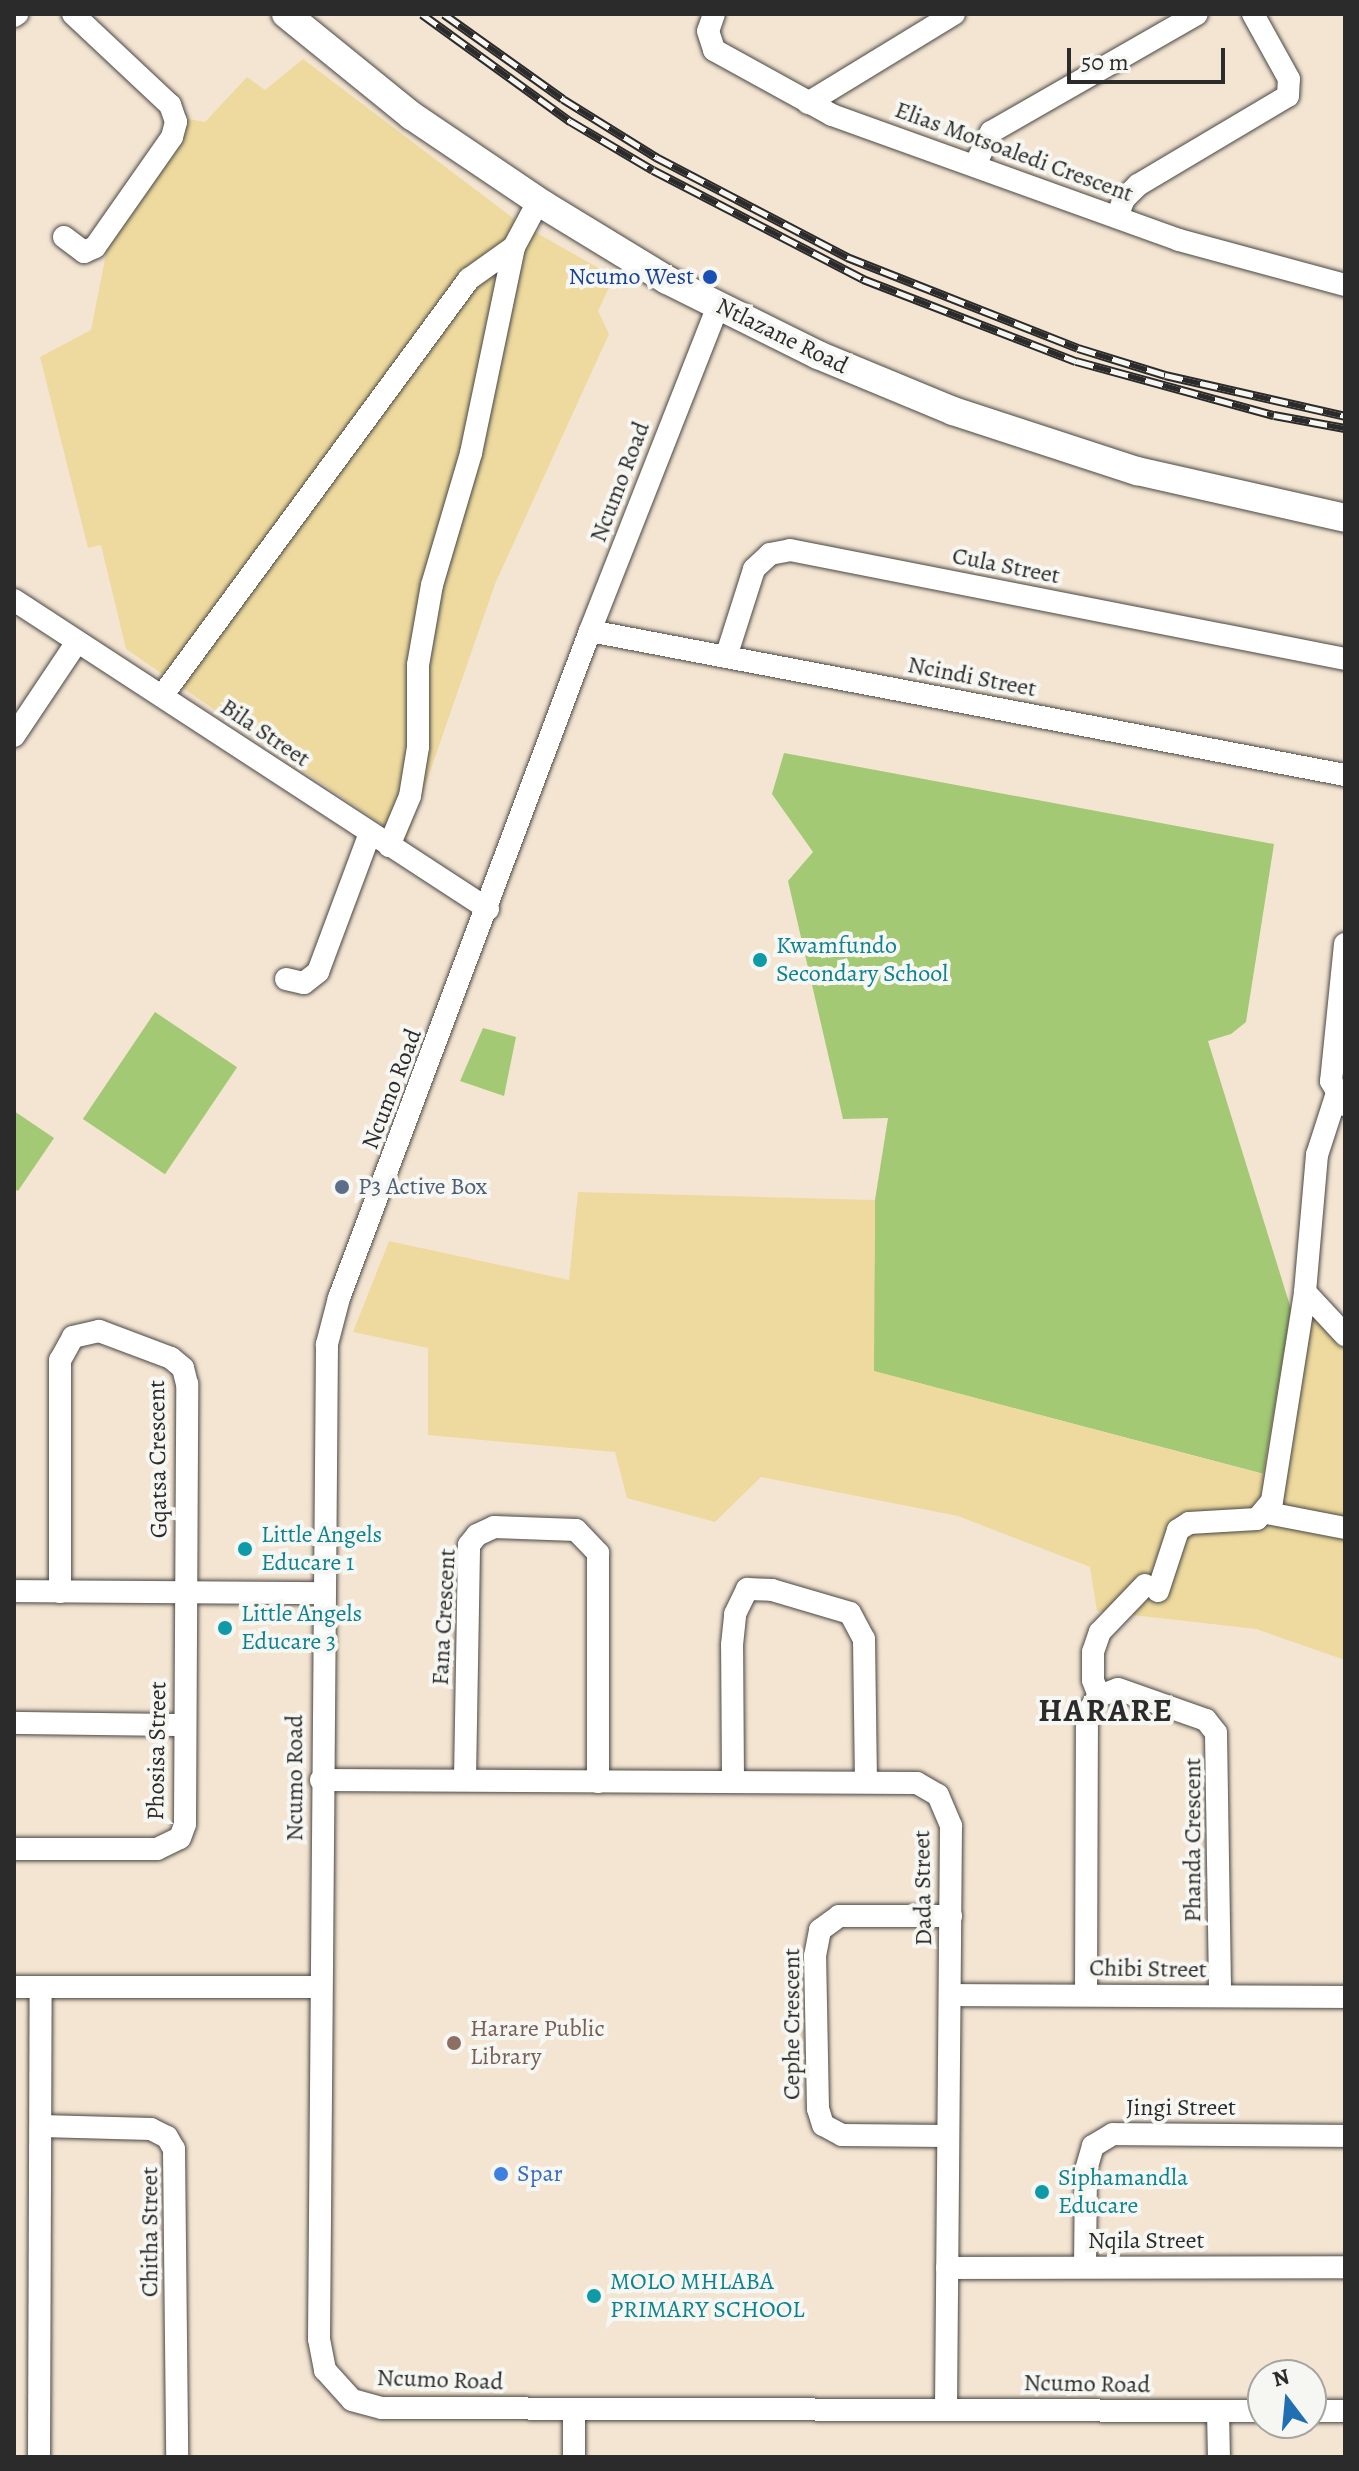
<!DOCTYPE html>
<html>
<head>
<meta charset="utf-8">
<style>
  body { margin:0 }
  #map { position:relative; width:1359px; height:2471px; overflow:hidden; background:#f4e5d2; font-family:Alegreya,serif }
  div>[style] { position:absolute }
  .green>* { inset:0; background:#a3c974; transform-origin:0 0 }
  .sand>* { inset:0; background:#eeda9e }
  .roads { filter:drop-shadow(0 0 2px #494744) drop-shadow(0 0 2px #494744) }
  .minor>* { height:22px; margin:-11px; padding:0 11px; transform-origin:11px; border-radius:11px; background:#fff }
  .tertiary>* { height:28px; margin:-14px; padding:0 14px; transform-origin:14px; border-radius:14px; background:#fff }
  .rail>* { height:9px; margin-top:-4.5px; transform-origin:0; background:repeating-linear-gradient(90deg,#f6f6f2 0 18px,#2b2b2b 0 36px); box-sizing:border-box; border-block:2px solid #2b2b2b }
  .dots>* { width:22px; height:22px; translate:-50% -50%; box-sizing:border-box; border:4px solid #f6f6f2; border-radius:50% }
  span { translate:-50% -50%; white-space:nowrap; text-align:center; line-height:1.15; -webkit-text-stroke:8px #f6f6f2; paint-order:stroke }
  .street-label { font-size:24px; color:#2b2b2b }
  .transit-label { font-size:24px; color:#164399 }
  .right { translate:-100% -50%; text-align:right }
  .culture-label { font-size:24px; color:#0d838f }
  .left { translate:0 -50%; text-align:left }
  .service-label { font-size:24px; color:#4e5e75 }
  .education-label { font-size:24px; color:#785e54 }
  .shop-label { font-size:24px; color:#366cbe }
  .district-label { font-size:32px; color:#2b2b2b; font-weight:700; letter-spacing:2px }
  .frame { position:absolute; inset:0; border:16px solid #2b2b2b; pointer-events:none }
  .north { position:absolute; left:1247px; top:2359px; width:80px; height:80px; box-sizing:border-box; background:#f6f6f2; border:2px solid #a5a5a2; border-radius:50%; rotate:344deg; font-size:22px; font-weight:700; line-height:32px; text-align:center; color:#2b2b2b }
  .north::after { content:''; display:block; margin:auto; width:28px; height:36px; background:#1f6fb2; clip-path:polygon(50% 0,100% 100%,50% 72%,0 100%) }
  .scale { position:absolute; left:1067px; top:48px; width:158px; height:36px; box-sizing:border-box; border:4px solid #2b2b2b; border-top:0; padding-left:10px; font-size:24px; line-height:28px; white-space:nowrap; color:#2b2b2b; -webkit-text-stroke:6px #f6f6f2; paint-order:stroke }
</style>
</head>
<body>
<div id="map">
  <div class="green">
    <i style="clip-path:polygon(784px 753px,1274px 844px,1246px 1022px,1231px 1034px,1208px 1041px,1291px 1309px,1264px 1474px,873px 1371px,875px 1200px,888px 1118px,843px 1119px,788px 881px,813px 852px,772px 794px)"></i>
    <i style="left:155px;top:1012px;width:99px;height:129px;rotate:34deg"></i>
    <i style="clip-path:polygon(483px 1028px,516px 1037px,504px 1096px,460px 1081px)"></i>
    <i style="clip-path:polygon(14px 1111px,54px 1138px,18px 1191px,14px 1189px)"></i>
  </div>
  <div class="sand">
    <i style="clip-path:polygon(303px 59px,521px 224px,614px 277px,598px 311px,609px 334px,495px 584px,406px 841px,126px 649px,101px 545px,88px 548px,40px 357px,91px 330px,107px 249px,183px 118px,205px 122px,247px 77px,265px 90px)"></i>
    <i style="clip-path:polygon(578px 1192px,875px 1200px,874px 1371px,1263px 1474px,1291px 1309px,1345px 1317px,1345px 1660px,1256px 1629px,1097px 1611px,1090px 1567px,958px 1516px,761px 1477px,715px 1522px,627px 1498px,615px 1452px,428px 1435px,428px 1348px,353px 1332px,389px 1241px,569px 1280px)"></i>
  </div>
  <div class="roads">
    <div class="minor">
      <i style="left:714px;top:14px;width:18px;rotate:109deg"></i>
      <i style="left:708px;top:31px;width:20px;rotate:72deg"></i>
      <i style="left:714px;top:50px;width:135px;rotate:28.8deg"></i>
      <i style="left:832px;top:115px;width:369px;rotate:19.8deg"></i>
      <i style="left:1179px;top:240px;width:172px;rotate:15.2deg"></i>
      <i style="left:14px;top:16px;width:4px;rotate:-34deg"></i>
      <i style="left:808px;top:103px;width:171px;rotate:-31.4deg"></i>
      <i style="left:975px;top:165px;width:37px;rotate:-64deg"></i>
      <i style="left:991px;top:132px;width:237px;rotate:-29.8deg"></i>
      <i style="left:1117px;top:217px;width:19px;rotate:-69deg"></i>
      <i style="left:1124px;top:199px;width:20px;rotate:-45deg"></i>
      <i style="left:1138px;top:185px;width:174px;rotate:-30.7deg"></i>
      <i style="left:1288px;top:96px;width:17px;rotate:-87deg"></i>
      <i style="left:1289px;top:79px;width:74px;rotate:-119deg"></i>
      <i style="left:64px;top:237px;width:25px;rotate:37deg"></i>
      <i style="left:84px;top:252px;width:12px;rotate:-24deg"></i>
      <i style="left:95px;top:247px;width:134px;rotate:-55deg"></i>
      <i style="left:172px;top:137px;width:16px;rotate:-75deg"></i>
      <i style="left:176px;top:122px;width:18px;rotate:-109deg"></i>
      <i style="left:170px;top:105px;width:133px;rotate:-136.8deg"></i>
      <i style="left:718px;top:306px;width:349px;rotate:111.5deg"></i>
      <i style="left:590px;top:631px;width:713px;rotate:110.62deg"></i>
      <i style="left:339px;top:1298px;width:48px;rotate:104.6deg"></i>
      <i style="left:327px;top:1344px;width:995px;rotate:90.46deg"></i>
      <i style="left:319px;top:2339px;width:32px;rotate:79deg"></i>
      <i style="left:325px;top:2370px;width:40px;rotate:48deg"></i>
      <i style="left:352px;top:2400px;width:31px;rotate:15deg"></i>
      <i style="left:382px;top:2408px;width:881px;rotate:0.2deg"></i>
      <i style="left:14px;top:600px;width:566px;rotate:33.1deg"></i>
      <i style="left:590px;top:631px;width:769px;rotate:10.8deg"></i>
      <i style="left:726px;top:657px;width:92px;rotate:-72.3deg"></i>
      <i style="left:754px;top:569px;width:22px;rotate:-43deg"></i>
      <i style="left:770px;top:554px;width:20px;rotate:-11deg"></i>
      <i style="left:790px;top:550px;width:566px;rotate:11.11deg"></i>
      <i style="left:162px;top:696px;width:518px;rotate:-53.64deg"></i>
      <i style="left:469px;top:279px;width:55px;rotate:-35.4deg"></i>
      <i style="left:14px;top:736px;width:113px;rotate:-56.2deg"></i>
      <i style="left:389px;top:846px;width:54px;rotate:-67.2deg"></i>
      <i style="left:410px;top:796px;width:50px;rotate:-80.7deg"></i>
      <i style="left:418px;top:747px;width:82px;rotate:-90deg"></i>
      <i style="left:418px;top:665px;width:81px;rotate:-80.1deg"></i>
      <i style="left:432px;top:585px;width:138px;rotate:-73.5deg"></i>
      <i style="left:471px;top:453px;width:210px;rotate:-78.2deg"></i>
      <i style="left:514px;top:247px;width:51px;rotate:-61.9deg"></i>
      <i style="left:1345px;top:944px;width:138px;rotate:95.8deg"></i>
      <i style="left:1331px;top:1081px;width:28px;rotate:60deg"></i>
      <i style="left:286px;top:979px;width:18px;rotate:13deg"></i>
      <i style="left:304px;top:983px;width:18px;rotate:-38deg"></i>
      <i style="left:318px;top:972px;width:148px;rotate:-69.5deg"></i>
      <i style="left:1305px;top:1292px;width:59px;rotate:47.1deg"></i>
      <i style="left:1267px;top:1513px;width:79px;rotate:10.9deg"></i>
      <i style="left:14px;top:1591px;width:307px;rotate:0.4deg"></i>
      <i style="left:1158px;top:1591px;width:64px;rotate:-71.8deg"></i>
      <i style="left:1178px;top:1530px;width:13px;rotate:-32deg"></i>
      <i style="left:1189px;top:1523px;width:68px;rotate:-3.4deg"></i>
      <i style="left:1257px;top:1519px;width:23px;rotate:-50deg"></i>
      <i style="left:1272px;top:1501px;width:212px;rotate:-81deg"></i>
      <i style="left:1305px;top:1292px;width:138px;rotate:-85deg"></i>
      <i style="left:1317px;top:1155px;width:62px;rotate:-72.1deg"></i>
      <i style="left:1099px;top:1696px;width:17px;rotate:-111deg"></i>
      <i style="left:1093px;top:1680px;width:28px;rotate:-90deg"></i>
      <i style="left:1093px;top:1652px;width:21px;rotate:-71deg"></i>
      <i style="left:1100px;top:1632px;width:65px;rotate:-46.2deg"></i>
      <i style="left:14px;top:1723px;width:170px;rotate:0.7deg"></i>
      <i style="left:465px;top:1779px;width:234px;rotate:-89deg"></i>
      <i style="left:469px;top:1545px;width:13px;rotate:-51deg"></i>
      <i style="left:477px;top:1535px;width:19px;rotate:-25deg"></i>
      <i style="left:494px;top:1527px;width:82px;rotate:2.1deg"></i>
      <i style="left:576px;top:1530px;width:32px;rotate:46deg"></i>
      <i style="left:598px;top:1553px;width:229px;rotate:90deg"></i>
      <i style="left:733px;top:1779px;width:134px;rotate:-90.4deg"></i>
      <i style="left:732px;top:1645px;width:31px;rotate:-84deg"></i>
      <i style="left:735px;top:1614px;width:28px;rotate:-64deg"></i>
      <i style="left:747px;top:1589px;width:25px;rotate:2deg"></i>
      <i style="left:772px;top:1590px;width:81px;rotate:16.4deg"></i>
      <i style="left:850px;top:1613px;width:30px;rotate:62deg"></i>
      <i style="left:864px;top:1639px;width:143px;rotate:89.2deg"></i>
      <i style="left:321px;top:1780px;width:596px;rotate:0.29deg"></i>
      <i style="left:917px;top:1783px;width:24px;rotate:30deg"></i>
      <i style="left:938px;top:1795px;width:34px;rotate:67deg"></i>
      <i style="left:951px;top:1826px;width:583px;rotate:90.49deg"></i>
      <i style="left:14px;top:1849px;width:143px"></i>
      <i style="left:157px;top:1849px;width:25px;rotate:-26deg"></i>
      <i style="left:180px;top:1838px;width:15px;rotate:-70deg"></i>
      <i style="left:185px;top:1824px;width:440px;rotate:-89.7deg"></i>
      <i style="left:187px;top:1384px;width:16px;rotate:-104deg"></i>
      <i style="left:183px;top:1368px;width:16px;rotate:-140deg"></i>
      <i style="left:171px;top:1358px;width:77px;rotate:-159.4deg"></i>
      <i style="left:99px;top:1331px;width:27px;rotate:167deg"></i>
      <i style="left:73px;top:1337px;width:26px;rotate:119deg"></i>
      <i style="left:60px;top:1360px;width:232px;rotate:90deg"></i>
      <i style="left:14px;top:1987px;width:307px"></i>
      <i style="left:1086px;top:1994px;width:281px;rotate:-89.8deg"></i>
      <i style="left:1087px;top:1713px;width:21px;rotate:-55deg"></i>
      <i style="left:1099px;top:1696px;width:20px;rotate:-20deg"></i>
      <i style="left:1118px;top:1689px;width:93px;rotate:19.4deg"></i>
      <i style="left:1206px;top:1720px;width:16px;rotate:52deg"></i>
      <i style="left:1216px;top:1733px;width:263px;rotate:89.1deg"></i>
      <i style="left:951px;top:1995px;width:394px;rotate:0.3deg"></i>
      <i style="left:41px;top:2126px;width:110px;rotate:1.6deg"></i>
      <i style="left:151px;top:2129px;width:18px;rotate:27deg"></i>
      <i style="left:167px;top:2137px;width:14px;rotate:60deg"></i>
      <i style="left:174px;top:2149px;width:308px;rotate:89.4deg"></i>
      <i style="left:948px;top:2136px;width:106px;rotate:-179.5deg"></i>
      <i style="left:842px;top:2135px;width:21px;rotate:-152deg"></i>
      <i style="left:823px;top:2125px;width:17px;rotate:-107deg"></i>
      <i style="left:818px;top:2109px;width:153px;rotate:-91.1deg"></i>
      <i style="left:815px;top:1956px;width:26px;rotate:-79deg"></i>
      <i style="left:820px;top:1930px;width:24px;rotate:-36deg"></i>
      <i style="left:839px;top:1916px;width:112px"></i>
      <i style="left:1085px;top:2267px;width:97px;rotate:-89.4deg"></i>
      <i style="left:1086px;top:2170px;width:25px;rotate:-74deg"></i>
      <i style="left:1093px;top:2146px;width:23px;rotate:-31deg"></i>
      <i style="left:1113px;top:2134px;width:232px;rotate:0.5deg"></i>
      <i style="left:947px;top:2268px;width:398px;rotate:-0.1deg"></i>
      <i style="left:1218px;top:2411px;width:46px;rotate:88.8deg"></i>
      <i style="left:1311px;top:2411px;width:34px"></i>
      <i style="left:39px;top:2457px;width:470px;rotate:-89.8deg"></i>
      <i style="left:574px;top:2457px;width:47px;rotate:-90deg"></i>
    </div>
    <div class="tertiary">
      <i style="left:286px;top:14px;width:162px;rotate:39deg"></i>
      <i style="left:412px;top:116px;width:159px;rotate:34deg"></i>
      <i style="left:544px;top:205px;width:144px;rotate:31.4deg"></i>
      <i style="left:667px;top:280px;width:169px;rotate:26.4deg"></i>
      <i style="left:818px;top:355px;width:146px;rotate:22.5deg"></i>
      <i style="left:953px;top:411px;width:194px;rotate:18.1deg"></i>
      <i style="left:1137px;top:471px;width:213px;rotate:12.7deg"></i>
    </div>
  </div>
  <div class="rail">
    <i style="left:422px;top:14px;width:183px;rotate:35.9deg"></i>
    <i style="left:570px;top:121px;width:96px;rotate:30.6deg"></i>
    <i style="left:653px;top:170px;width:237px;rotate:27.4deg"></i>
    <i style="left:863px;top:279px;width:228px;rotate:21.1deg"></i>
    <i style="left:1076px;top:361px;width:205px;rotate:15.3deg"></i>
    <i style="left:1274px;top:415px;width:72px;rotate:10.4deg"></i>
    <i style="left:444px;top:14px;width:146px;rotate:35.5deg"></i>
    <i style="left:563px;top:99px;width:110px;rotate:31.9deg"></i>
    <i style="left:656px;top:157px;width:216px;rotate:27.6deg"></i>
    <i style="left:847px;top:257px;width:248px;rotate:21.5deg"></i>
    <i style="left:1078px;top:348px;width:91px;rotate:17.2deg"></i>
    <i style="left:1165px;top:375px;width:185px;rotate:12.8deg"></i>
  </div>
  <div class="dots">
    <i style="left:710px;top:277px;background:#1a4fb4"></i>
    <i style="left:760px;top:960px;background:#0f9aa8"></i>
    <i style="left:342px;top:1187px;background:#5c6f8a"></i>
    <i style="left:245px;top:1549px;background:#0f9aa8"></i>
    <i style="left:225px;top:1628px;background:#0f9aa8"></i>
    <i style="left:454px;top:2043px;background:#8d6e63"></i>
    <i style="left:501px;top:2174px;background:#3f7fe0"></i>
    <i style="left:1042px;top:2192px;background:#0f9aa8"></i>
    <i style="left:594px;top:2296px;background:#0f9aa8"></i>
  </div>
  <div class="street-label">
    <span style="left:1014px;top:152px;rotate:20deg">Elias Motsoaledi Crescent</span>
    <span style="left:782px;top:336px;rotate:26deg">Ntlazane Road</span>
    <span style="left:620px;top:482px;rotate:-69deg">Ncumo Road</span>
    <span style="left:1006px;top:566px;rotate:11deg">Cula Street</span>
    <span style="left:972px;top:677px;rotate:11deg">Ncindi Street</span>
    <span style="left:265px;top:733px;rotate:34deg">Bila Street</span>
    <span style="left:392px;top:1089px;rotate:-69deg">Ncumo Road</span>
    <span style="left:158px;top:1459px;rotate:-91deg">Gqatsa Crescent</span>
    <span style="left:444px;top:1617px;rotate:-87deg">Fana Crescent</span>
    <span style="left:157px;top:1751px;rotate:-89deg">Phosisa Street</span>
    <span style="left:295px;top:1778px;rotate:-90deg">Ncumo Road</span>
    <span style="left:1193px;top:1840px;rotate:-90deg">Phanda Crescent</span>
    <span style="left:923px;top:1888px;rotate:-91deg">Dada Street</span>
    <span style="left:1148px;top:1969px;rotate:1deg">Chibi Street</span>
    <span style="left:792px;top:2024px;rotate:-90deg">Cephe Crescent</span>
    <span style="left:1181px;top:2108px">Jingi Street</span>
    <span style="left:150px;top:2232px;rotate:-90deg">Chitha Street</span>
    <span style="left:1146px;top:2241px">Nqila Street</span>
    <span style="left:440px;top:2380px;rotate:2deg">Ncumo Road</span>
    <span style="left:1087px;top:2384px;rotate:1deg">Ncumo Road</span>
  </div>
  <div class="transit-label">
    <span class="right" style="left:694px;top:277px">Ncumo West</span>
  </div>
  <div class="culture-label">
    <span class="left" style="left:776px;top:960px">Kwamfundo<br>Secondary School</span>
    <span class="left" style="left:261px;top:1549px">Little Angels<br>Educare 1</span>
    <span class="left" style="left:241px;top:1628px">Little Angels<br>Educare 3</span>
    <span class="left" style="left:1058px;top:2192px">Siphamandla<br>Educare</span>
    <span class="left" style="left:610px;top:2296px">MOLO MHLABA<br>PRIMARY SCHOOL</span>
  </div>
  <div class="service-label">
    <span class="left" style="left:358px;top:1187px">P3 Active Box</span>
  </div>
  <div class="education-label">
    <span class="left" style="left:470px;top:2043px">Harare Public<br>Library</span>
  </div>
  <div class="shop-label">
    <span class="left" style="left:517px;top:2174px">Spar</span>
  </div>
  <div class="district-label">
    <span style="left:1106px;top:1710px">HARARE</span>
  </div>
  <div class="frame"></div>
  <div class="north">N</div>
  <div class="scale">50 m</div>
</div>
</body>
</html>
